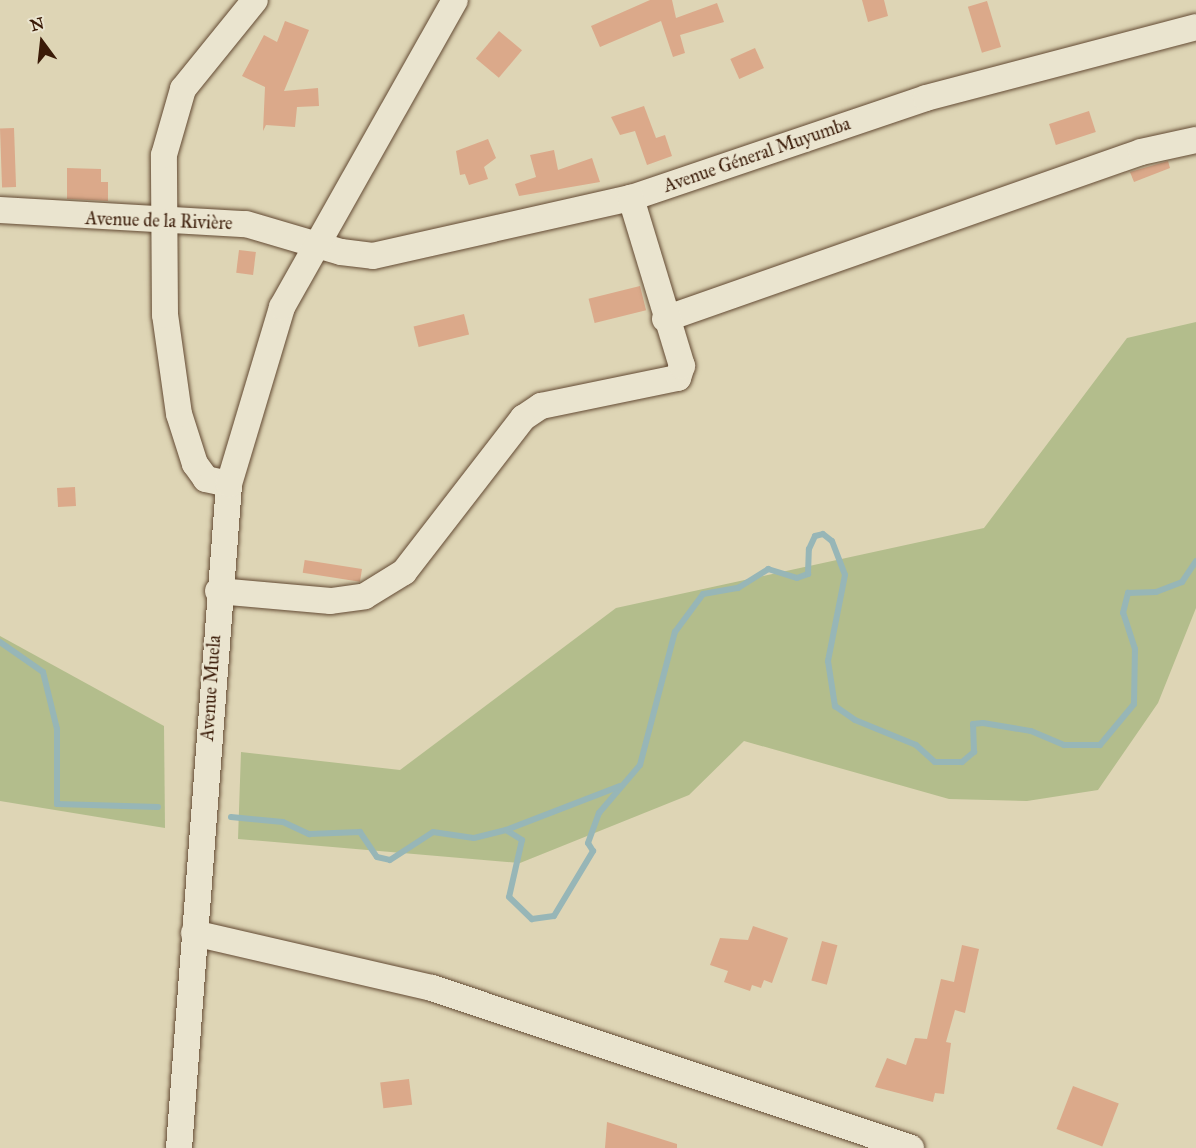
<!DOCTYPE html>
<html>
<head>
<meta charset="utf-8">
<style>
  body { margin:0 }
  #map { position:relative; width:1196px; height:1148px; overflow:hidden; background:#ded5b5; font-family:"IM FELL Great Primer",serif }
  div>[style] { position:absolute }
  .green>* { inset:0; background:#b3bd8c }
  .stream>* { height:6px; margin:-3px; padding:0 3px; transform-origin:3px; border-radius:3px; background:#97b6b7 }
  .building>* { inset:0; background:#dba98a; transform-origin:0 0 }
  .roads { filter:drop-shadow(0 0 2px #634a33) drop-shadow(0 0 2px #634a33) }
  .minor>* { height:26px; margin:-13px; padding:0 13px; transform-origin:13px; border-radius:13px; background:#eae4cf }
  span { translate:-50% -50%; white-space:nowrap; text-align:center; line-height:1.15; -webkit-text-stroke:5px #eae4cf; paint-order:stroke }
  .street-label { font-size:18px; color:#3a1b08 }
  .north { position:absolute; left:12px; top:12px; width:60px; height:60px; -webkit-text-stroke:4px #eae4cf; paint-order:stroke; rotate:345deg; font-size:16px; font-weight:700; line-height:24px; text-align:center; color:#3a1b08 }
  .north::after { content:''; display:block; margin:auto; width:21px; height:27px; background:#3a1b08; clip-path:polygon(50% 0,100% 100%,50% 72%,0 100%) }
</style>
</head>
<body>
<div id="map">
  <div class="green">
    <i style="clip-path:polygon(1196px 322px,1196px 608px,1158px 703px,1098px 790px,1027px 801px,949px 799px,744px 741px,689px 795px,520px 863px,238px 839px,241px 752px,400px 770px,616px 608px,984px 528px,1127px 338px)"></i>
    <i style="clip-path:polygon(0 636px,164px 726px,165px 828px,0 801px)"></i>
  </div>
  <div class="stream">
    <i style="left:0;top:642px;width:52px;rotate:34.9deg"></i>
    <i style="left:43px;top:672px;width:59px;rotate:76.2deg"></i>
    <i style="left:57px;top:729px;width:75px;rotate:90deg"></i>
    <i style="left:57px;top:804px;width:101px;rotate:1.7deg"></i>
    <i style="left:231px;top:817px;width:52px;rotate:5.5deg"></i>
    <i style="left:283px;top:822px;width:29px;rotate:25deg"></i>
    <i style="left:309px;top:834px;width:51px;rotate:-2.2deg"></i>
    <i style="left:360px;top:832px;width:30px;rotate:56deg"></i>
    <i style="left:377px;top:857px;width:13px;rotate:13deg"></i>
    <i style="left:390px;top:860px;width:51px;rotate:-33.1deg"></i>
    <i style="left:433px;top:832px;width:41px;rotate:8.3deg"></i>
    <i style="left:474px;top:838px;width:33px;rotate:-14deg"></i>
    <i style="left:506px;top:830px;width:19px;rotate:32deg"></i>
    <i style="left:522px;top:840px;width:58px;rotate:102.8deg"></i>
    <i style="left:509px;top:897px;width:32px;rotate:44deg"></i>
    <i style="left:532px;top:919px;width:22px;rotate:-8deg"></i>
    <i style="left:554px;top:916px;width:76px;rotate:-59deg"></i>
    <i style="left:593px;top:851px;width:9px;rotate:-122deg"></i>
    <i style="left:588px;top:843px;width:32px;rotate:-70deg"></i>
    <i style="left:599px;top:813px;width:63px;rotate:-49.5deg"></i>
    <i style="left:640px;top:765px;width:138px;rotate:-75.3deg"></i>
    <i style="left:675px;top:632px;width:47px;rotate:-53.6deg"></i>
    <i style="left:703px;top:594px;width:36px;rotate:-10deg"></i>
    <i style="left:738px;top:588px;width:36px;rotate:-32deg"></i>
    <i style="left:768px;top:569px;width:30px;rotate:17deg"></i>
    <i style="left:797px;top:578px;width:12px;rotate:-20deg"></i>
    <i style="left:808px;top:574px;width:25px;rotate:-88deg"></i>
    <i style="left:809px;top:549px;width:14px;rotate:-65deg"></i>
    <i style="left:815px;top:536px;width:8px;rotate:-14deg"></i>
    <i style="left:823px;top:534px;width:11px;rotate:38deg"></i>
    <i style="left:832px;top:541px;width:36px;rotate:69deg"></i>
    <i style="left:845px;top:575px;width:88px;rotate:101.2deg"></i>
    <i style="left:828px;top:661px;width:46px;rotate:81.2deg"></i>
    <i style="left:835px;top:706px;width:24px;rotate:35deg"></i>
    <i style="left:855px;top:720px;width:66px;rotate:22.3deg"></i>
    <i style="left:916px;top:745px;width:25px;rotate:42deg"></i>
    <i style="left:935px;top:762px;width:27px"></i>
    <i style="left:962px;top:762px;width:16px;rotate:-40deg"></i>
    <i style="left:974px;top:752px;width:28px;rotate:-92deg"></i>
    <i style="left:973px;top:724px;width:10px;rotate:-6deg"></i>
    <i style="left:983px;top:723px;width:49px;rotate:9.5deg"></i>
    <i style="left:1031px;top:731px;width:36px;rotate:23deg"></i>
    <i style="left:1064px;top:745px;width:36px"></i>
    <i style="left:1100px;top:745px;width:53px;rotate:-50.3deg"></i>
    <i style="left:1134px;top:704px;width:55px;rotate:-89deg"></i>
    <i style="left:1135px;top:649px;width:38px;rotate:-108deg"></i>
    <i style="left:1123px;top:613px;width:21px;rotate:-76deg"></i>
    <i style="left:1128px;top:593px;width:28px;rotate:-2deg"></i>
    <i style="left:1156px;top:592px;width:28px;rotate:-21deg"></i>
    <i style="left:1182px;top:582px;width:25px;rotate:-56deg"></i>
    <i style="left:506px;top:830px;width:122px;rotate:-21.1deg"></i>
  </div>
  <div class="building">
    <i style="clip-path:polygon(650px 0,672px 0,676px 18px,717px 3px,724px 22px,680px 35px,685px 53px,673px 57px,661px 21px,600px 47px,591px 26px)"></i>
    <i style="clip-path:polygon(862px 0,884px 0,888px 16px,868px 22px)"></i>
    <i style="left:987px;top:1px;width:48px;height:20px;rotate:73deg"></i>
    <i style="clip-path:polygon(285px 21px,309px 30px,284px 91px,318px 88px,319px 106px,297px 107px,295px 127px,266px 125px,263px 131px,265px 87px,242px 76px,264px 35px,277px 42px)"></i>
    <i style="left:499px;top:31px;width:30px;height:36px;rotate:40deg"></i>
    <i style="left:755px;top:48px;width:22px;height:27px;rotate:66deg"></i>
    <i style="clip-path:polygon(644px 106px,656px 138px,665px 135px,672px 156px,647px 165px,635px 131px,620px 135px,611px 117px)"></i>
    <i style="left:1089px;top:111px;width:22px;height:42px;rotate:72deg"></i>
    <i style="left:14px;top:128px;width:59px;height:14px;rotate:88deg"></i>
    <i style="clip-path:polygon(488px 139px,496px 158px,484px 167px,488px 179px,469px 185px,465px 174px,460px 175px,456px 151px)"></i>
    <i style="clip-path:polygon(554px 150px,558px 170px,592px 158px,600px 182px,519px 196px,515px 184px,536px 177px,530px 155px)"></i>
    <i style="clip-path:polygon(1168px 161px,1170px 168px,1134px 182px,1130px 172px)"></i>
    <i style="clip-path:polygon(67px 168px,101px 169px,101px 182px,108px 182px,108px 201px,67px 199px)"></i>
    <i style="left:239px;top:250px;width:17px;height:23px;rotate:7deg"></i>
    <i style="left:640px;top:286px;width:25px;height:53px;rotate:76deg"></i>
    <i style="left:464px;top:314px;width:21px;height:52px;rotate:76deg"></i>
    <i style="left:75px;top:487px;width:19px;height:18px;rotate:87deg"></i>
    <i style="left:362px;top:569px;width:13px;height:58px;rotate:99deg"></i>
    <i style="clip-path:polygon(753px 926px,788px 938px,772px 983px,764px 980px,761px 988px,752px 985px,750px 991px,724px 982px,728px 971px,710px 965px,720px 938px,748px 940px)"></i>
    <i style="left:822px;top:941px;width:16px;height:41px;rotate:15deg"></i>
    <i style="clip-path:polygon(962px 945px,979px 949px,965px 1013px,955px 1010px,946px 1042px,951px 1043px,944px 1094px,935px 1093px,933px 1102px,875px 1087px,887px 1058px,906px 1065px,915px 1038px,927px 1039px,941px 979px,954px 982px)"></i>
    <i style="left:409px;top:1079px;width:26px;height:29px;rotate:83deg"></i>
    <i style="left:1073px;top:1086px;width:49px;height:46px;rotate:21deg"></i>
    <i style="clip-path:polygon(607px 1122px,677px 1144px,677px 1148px,605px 1148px)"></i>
  </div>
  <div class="roads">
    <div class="minor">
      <i style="left:0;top:210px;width:246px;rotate:3.3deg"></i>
      <i style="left:246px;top:224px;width:99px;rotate:16.4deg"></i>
      <i style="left:341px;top:252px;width:32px;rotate:7deg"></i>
      <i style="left:373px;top:256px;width:264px;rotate:-12.7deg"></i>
      <i style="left:631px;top:198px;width:311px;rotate:-18.7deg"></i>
      <i style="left:926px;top:98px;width:279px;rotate:-14.7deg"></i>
      <i style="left:665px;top:319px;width:504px;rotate:-19.33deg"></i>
      <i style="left:1141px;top:152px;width:56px;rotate:-12.3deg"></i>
      <i style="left:229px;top:484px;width:24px;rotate:-168deg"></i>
      <i style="left:206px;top:479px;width:19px;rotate:-126deg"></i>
      <i style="left:195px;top:464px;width:52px;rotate:-107.7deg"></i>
      <i style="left:179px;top:414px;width:100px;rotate:-98deg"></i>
      <i style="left:165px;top:315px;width:160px;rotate:-90.4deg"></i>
      <i style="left:164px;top:155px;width:69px;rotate:-73.9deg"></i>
      <i style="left:183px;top:89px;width:114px;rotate:-51deg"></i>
      <i style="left:218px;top:591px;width:113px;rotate:5.1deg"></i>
      <i style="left:331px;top:601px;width:34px;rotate:-8deg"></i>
      <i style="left:365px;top:596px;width:46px;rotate:-31.6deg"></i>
      <i style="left:404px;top:572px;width:195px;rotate:-52.3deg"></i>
      <i style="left:523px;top:418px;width:22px;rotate:-34deg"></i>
      <i style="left:541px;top:406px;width:140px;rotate:-11.6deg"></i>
      <i style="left:678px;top:378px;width:13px;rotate:-72deg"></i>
      <i style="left:682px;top:366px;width:176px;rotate:-106.9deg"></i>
      <i style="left:194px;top:933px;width:244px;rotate:13deg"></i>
      <i style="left:432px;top:988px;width:505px;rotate:18.47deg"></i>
      <i style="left:179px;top:1148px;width:666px;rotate:-85.69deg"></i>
      <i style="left:229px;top:484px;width:185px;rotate:-73.3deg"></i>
      <i style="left:282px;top:307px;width:352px;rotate:-60.6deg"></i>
    </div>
  </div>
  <div class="street-label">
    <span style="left:757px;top:155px;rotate:-19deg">Avenue Géneral Muyumba</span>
    <span style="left:159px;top:221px;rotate:2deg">Avenue de la Rivière</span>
    <span style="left:211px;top:688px;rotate:-86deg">Avenue Muela</span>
  </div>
  <div class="north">N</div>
</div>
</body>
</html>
